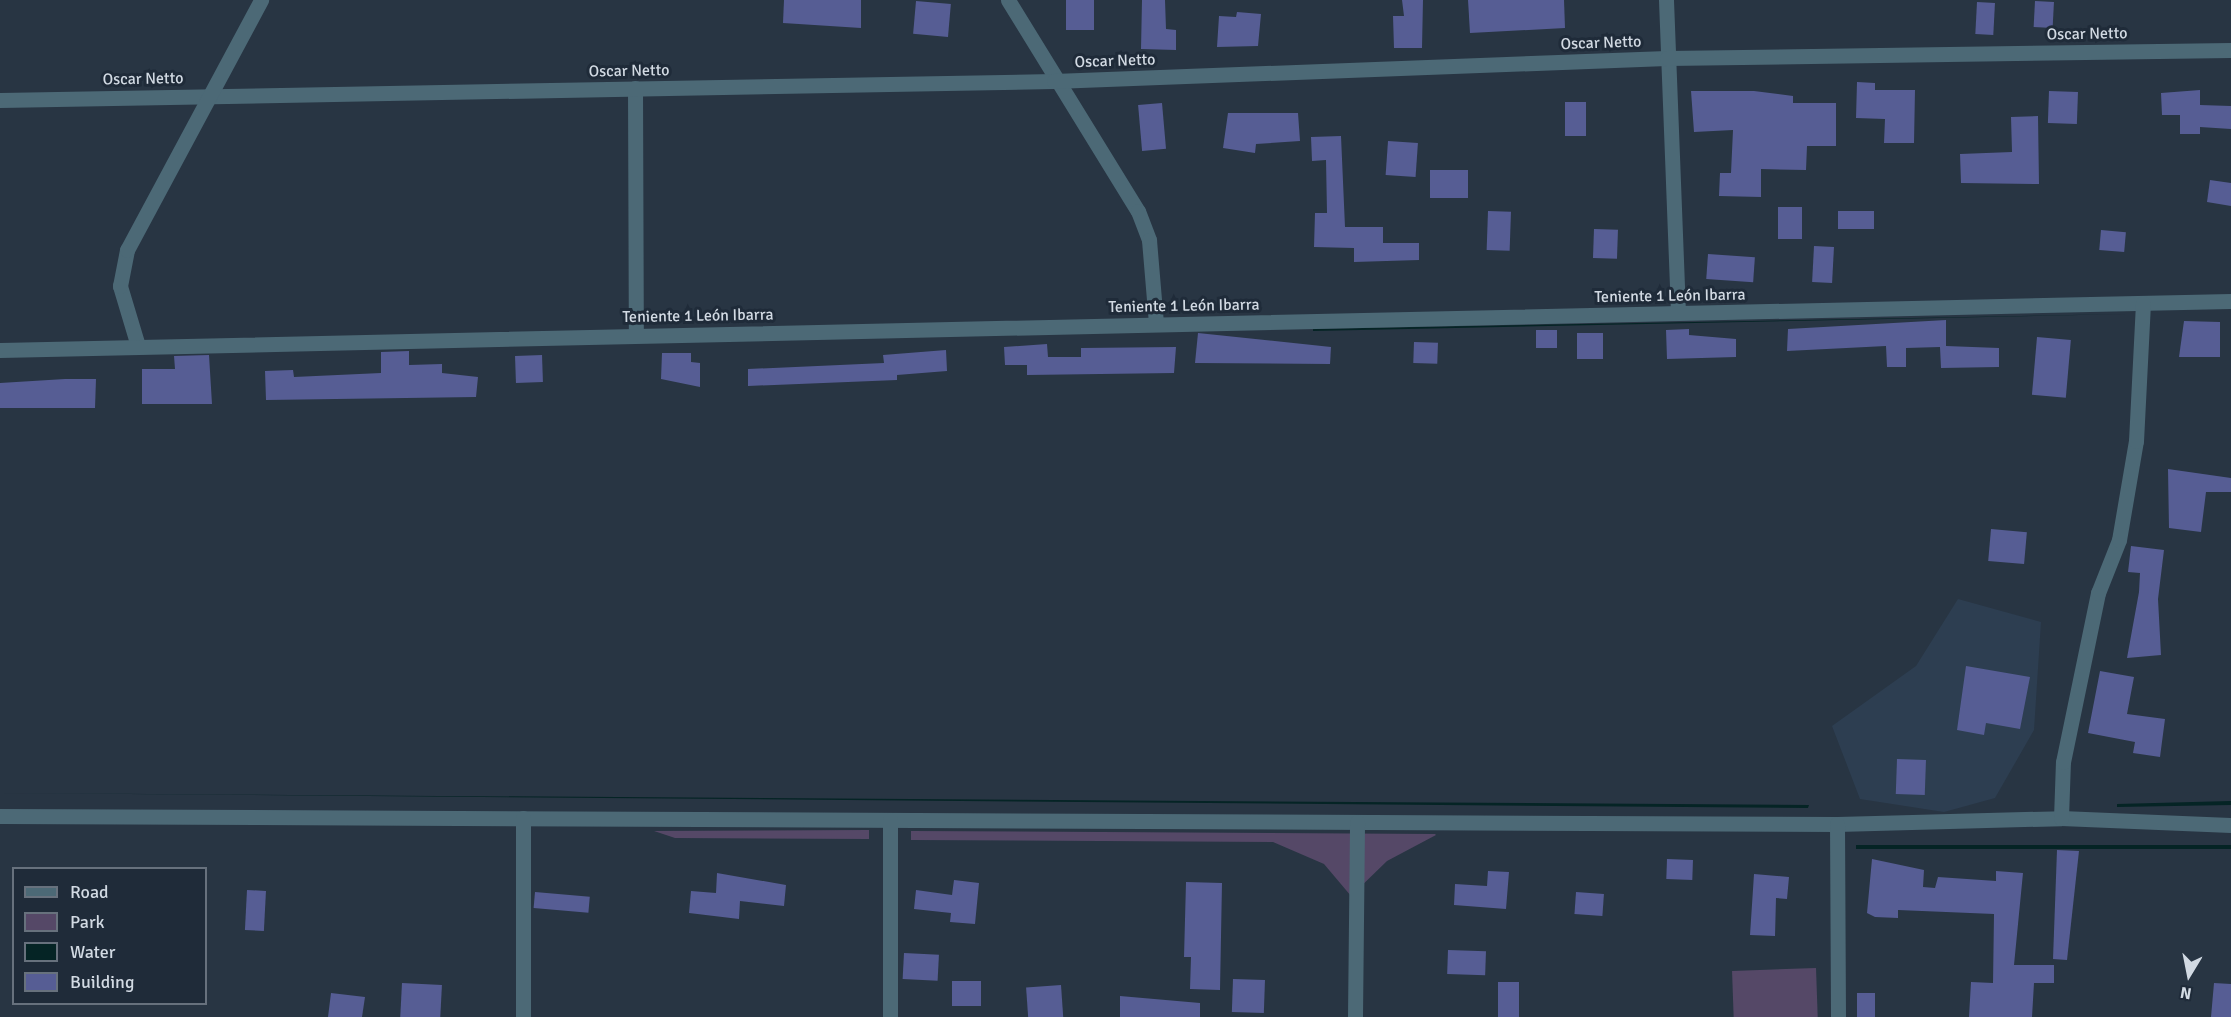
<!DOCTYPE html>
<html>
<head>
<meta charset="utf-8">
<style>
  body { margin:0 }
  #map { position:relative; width:2231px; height:1017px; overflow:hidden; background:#283543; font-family:Signika,sans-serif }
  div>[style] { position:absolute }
  .built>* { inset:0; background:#2d3e51 }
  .green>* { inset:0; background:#554867; transform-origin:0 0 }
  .water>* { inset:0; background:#052425; transform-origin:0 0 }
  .building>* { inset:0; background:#565d94; transform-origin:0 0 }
  .minor>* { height:15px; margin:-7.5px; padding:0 7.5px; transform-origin:7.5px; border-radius:7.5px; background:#4c6976 }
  span { translate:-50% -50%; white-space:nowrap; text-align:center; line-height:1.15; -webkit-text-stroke:6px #1f2b39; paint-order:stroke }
  .street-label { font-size:16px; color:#d2dae3 }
  .legend { position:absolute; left:12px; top:867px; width:195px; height:138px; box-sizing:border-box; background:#1f2b39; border:2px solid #67717d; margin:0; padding:8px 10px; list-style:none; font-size:18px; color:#d2dae3 }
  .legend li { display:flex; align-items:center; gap:12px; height:30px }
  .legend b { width:30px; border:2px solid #67717d }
  .north { position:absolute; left:2159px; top:945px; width:60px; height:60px; -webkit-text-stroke:4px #1f2b39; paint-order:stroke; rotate:190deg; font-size:16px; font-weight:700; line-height:24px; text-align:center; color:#d2dae3 }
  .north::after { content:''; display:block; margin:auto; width:21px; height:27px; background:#d2dae3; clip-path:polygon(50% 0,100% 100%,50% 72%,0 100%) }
</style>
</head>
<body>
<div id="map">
  <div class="built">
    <i style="clip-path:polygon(1958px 599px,2041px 622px,2034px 730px,1995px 798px,1944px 812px,1860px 799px,1832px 726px,1916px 666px)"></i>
  </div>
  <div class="green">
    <i style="clip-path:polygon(869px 830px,869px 839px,675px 838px,654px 831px)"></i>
    <i style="clip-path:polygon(911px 831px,1435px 834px,1436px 835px,1387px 861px,1351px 896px,1324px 864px,1273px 842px,911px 840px)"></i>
    <i style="left:1816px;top:968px;width:49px;height:84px;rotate:88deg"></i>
  </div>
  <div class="water">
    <i style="clip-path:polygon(2126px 314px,1313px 331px,1313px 329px)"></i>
    <i style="clip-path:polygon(0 793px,1809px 805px,1808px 808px)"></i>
    <i style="clip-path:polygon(2231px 801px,2231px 805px,2117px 807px,2117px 804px)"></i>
    <i style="left:1856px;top:845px;width:375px;height:4px"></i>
  </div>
  <div class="building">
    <i style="clip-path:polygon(784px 0,861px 0,861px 28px,783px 23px)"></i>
    <i style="left:1066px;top:0;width:28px;height:30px"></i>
    <i style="clip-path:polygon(1142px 0,1165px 0,1166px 29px,1176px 30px,1176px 50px,1141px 49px)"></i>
    <i style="clip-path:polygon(1402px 0,1423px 0,1422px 48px,1394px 48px,1393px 16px,1404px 16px)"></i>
    <i style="clip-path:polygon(1468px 0,1564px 0,1565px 28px,1470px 33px)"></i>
    <i style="left:916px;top:1px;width:35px;height:33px;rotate:5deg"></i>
    <i style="left:2035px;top:1px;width:19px;height:26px;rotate:3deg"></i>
    <i style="left:1977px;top:2px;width:18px;height:32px;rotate:3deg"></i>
    <i style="clip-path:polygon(1237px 12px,1261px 14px,1258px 46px,1217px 47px,1219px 16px,1236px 17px)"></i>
    <i style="clip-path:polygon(1857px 82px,1875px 83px,1875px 90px,1915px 90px,1914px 143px,1884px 143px,1885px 119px,1856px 118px)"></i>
    <i style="clip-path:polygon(2200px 90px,2200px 105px,2231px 106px,2231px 129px,2200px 127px,2200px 134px,2180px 134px,2180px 115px,2162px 115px,2161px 93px)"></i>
    <i style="clip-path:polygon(1691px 91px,1754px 91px,1793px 96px,1793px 103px,1836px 103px,1836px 146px,1807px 146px,1806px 170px,1761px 169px,1761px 197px,1719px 196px,1720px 173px,1731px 173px,1733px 130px,1694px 132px)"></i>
    <i style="left:2049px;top:91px;width:29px;height:32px;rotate:2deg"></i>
    <i style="left:1565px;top:102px;width:21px;height:34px"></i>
    <i style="left:1162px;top:103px;width:46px;height:24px;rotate:85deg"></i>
    <i style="clip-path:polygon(1228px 113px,1298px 113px,1300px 141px,1256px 144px,1255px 153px,1223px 148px)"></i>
    <i style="clip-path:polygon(2038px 116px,2039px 184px,1961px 183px,1960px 154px,2012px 152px,2011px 117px)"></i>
    <i style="clip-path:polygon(1341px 136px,1345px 227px,1383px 227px,1383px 243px,1419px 243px,1419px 260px,1354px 262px,1354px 248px,1314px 247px,1315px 213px,1327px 213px,1326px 160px,1312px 161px,1311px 137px)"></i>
    <i style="left:1388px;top:141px;width:30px;height:34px;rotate:4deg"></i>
    <i style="left:1430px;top:170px;width:38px;height:28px"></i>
    <i style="clip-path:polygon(2210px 180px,2231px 183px,2231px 206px,2207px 202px)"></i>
    <i style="left:1778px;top:207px;width:24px;height:32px"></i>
    <i style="left:1488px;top:211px;width:23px;height:39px;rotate:2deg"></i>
    <i style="left:1838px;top:211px;width:36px;height:18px"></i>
    <i style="left:1594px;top:229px;width:24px;height:29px;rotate:2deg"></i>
    <i style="left:2101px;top:230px;width:25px;height:20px;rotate:5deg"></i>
    <i style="left:1814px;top:246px;width:20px;height:36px;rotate:3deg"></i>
    <i style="left:1708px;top:254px;width:47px;height:25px;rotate:4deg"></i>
    <i style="clip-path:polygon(1946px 320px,1946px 346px,1999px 348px,1999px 367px,1941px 368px,1940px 347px,1906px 348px,1906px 367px,1887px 367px,1886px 346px,1787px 351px,1788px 329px)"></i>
    <i style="clip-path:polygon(2184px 321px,2220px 322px,2220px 357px,2179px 357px)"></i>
    <i style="clip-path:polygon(1689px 329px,1689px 335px,1736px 339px,1736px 357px,1667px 359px,1666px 330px)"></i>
    <i style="left:1536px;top:330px;width:21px;height:18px"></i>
    <i style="clip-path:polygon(1198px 333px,1331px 347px,1330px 364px,1195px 363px)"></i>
    <i style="left:1577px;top:333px;width:26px;height:26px"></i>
    <i style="left:2037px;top:337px;width:34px;height:58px;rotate:5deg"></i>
    <i style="left:1414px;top:342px;width:24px;height:21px;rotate:2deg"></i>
    <i style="clip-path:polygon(1047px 344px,1048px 357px,1081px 357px,1081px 348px,1176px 347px,1174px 373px,1027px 375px,1027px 365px,1005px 365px,1004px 347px)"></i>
    <i style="clip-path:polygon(946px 350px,947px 371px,897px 375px,897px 380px,748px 386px,748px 369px,884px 363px,883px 355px)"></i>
    <i style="clip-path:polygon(409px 351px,409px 365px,442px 364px,442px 373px,478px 377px,476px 397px,266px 400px,265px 371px,293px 370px,294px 377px,381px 373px,381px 352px)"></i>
    <i style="clip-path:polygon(662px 353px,691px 353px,691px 362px,700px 363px,700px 387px,661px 379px)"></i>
    <i style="clip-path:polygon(209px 355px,212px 404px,142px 404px,142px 369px,175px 369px,174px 356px)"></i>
    <i style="left:542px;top:355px;width:27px;height:27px;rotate:88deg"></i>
    <i style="clip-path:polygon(65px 379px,96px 379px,95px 408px,0 408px,0 383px)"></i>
    <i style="clip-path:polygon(2168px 469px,2231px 478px,2231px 492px,2206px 492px,2201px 532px,2169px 528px)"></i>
    <i style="left:1991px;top:529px;width:36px;height:32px;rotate:5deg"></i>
    <i style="clip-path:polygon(2131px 546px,2164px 550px,2158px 599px,2161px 655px,2127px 658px,2139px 592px,2140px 573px,2128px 572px)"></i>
    <i style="clip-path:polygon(1966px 666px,2030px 677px,2020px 729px,1986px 723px,1984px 735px,1957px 730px)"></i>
    <i style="clip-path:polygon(2100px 671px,2134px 677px,2127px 714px,2165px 719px,2160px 757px,2133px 753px,2135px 742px,2088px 733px)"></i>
    <i style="left:1897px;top:759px;width:29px;height:35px;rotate:2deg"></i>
    <i style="clip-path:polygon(2057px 850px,2079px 851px,2067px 960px,2053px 959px)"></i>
    <i style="left:1667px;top:859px;width:26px;height:20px;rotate:2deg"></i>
    <i style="clip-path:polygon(1872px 859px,1924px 870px,1923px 887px,1935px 888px,1938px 877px,1996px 881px,1996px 871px,2023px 873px,2014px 965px,2054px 965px,2054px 983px,2034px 983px,2032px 1017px,1969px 1017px,1971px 982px,1993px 983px,1994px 914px,1898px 910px,1898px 918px,1875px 917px,1867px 913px)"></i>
    <i style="clip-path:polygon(1488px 871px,1509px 872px,1506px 909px,1454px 905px,1455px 884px,1487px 886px)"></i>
    <i style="clip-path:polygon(717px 873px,786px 885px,784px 906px,740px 901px,739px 919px,689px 913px,691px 891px,716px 893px)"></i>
    <i style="clip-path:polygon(1754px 874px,1789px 877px,1787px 899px,1776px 898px,1775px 936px,1750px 935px)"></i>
    <i style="clip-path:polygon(954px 880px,979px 883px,975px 924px,950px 922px,951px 913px,914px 909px,916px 890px,952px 895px)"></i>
    <i style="clip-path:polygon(1186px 882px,1222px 883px,1220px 990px,1190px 989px,1191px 957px,1184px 957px)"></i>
    <i style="left:247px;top:890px;width:19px;height:40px;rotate:3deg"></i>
    <i style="left:535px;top:892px;width:55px;height:16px;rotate:5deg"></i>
    <i style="left:1576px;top:892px;width:28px;height:22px;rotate:4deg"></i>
    <i style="left:1448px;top:950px;width:38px;height:24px;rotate:2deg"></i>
    <i style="left:904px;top:953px;width:35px;height:26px;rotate:3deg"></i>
    <i style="left:1233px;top:979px;width:32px;height:33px;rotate:2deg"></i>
    <i style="left:952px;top:981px;width:29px;height:25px"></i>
    <i style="left:1498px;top:982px;width:21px;height:35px"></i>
    <i style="left:402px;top:983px;width:40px;height:34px;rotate:3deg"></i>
    <i style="clip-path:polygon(2214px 983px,2231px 984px,2231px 1017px,2211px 1017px)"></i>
    <i style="left:1061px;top:985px;width:32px;height:35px;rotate:86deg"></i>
    <i style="clip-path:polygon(331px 993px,365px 997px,362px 1017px,328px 1017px)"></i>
    <i style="left:1857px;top:993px;width:18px;height:24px"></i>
    <i style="clip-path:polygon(1120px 996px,1200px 1003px,1200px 1017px,1120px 1017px)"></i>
  </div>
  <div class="minor">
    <i style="left:1008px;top:0;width:248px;rotate:58.4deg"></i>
    <i style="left:1138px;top:211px;width:31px;rotate:69deg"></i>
    <i style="left:1149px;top:240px;width:84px;rotate:85.2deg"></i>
    <i style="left:1666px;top:0;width:313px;rotate:87.8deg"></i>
    <i style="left:635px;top:88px;width:247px;rotate:89.8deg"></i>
    <i style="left:0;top:100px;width:1054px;rotate:-1.03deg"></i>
    <i style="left:1054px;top:81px;width:613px;rotate:-2.15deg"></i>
    <i style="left:1667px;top:58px;width:564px;rotate:-0.81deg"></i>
    <i style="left:138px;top:346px;width:63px;rotate:-106.7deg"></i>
    <i style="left:120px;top:286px;width:37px;rotate:-79deg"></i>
    <i style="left:127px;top:250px;width:284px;rotate:-61.8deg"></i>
    <i style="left:0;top:350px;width:2232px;rotate:-1.26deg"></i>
    <i style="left:0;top:816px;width:1837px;rotate:0.25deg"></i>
    <i style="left:1837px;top:824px;width:224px;rotate:-1.5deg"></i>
    <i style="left:2061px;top:818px;width:170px;rotate:2.4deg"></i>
    <i style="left:2061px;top:818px;width:56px;rotate:-88deg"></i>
    <i style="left:2063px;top:762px;width:173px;rotate:-78.3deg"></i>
    <i style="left:2098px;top:593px;width:57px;rotate:-68.4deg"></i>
    <i style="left:2119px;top:540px;width:100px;rotate:-80.3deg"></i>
    <i style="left:2136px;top:441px;width:138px;rotate:-87.1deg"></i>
    <i style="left:1837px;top:824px;width:193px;rotate:89.7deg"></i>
    <i style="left:523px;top:1017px;width:199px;rotate:-90deg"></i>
    <i style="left:890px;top:1017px;width:197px;rotate:-90deg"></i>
    <i style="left:1355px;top:1017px;width:195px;rotate:-89.4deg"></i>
  </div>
  <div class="street-label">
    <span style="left:2087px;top:34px;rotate:-1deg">Oscar Netto</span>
    <span style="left:1601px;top:43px;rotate:-2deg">Oscar Netto</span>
    <span style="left:1115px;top:61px;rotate:-2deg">Oscar Netto</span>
    <span style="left:629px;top:71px;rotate:-1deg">Oscar Netto</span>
    <span style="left:143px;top:79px;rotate:-1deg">Oscar Netto</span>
    <span style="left:1670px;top:296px;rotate:-1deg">Teniente 1 León Ibarra</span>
    <span style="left:1184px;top:306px;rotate:-1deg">Teniente 1 León Ibarra</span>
    <span style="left:698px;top:316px;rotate:-1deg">Teniente 1 León Ibarra</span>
  </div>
  <ul class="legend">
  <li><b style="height:8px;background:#4c6976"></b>Road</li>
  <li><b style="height:16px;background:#554867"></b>Park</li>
  <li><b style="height:16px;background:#052425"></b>Water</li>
  <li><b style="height:16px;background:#565d94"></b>Building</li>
  </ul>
  <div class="north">N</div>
</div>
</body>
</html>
